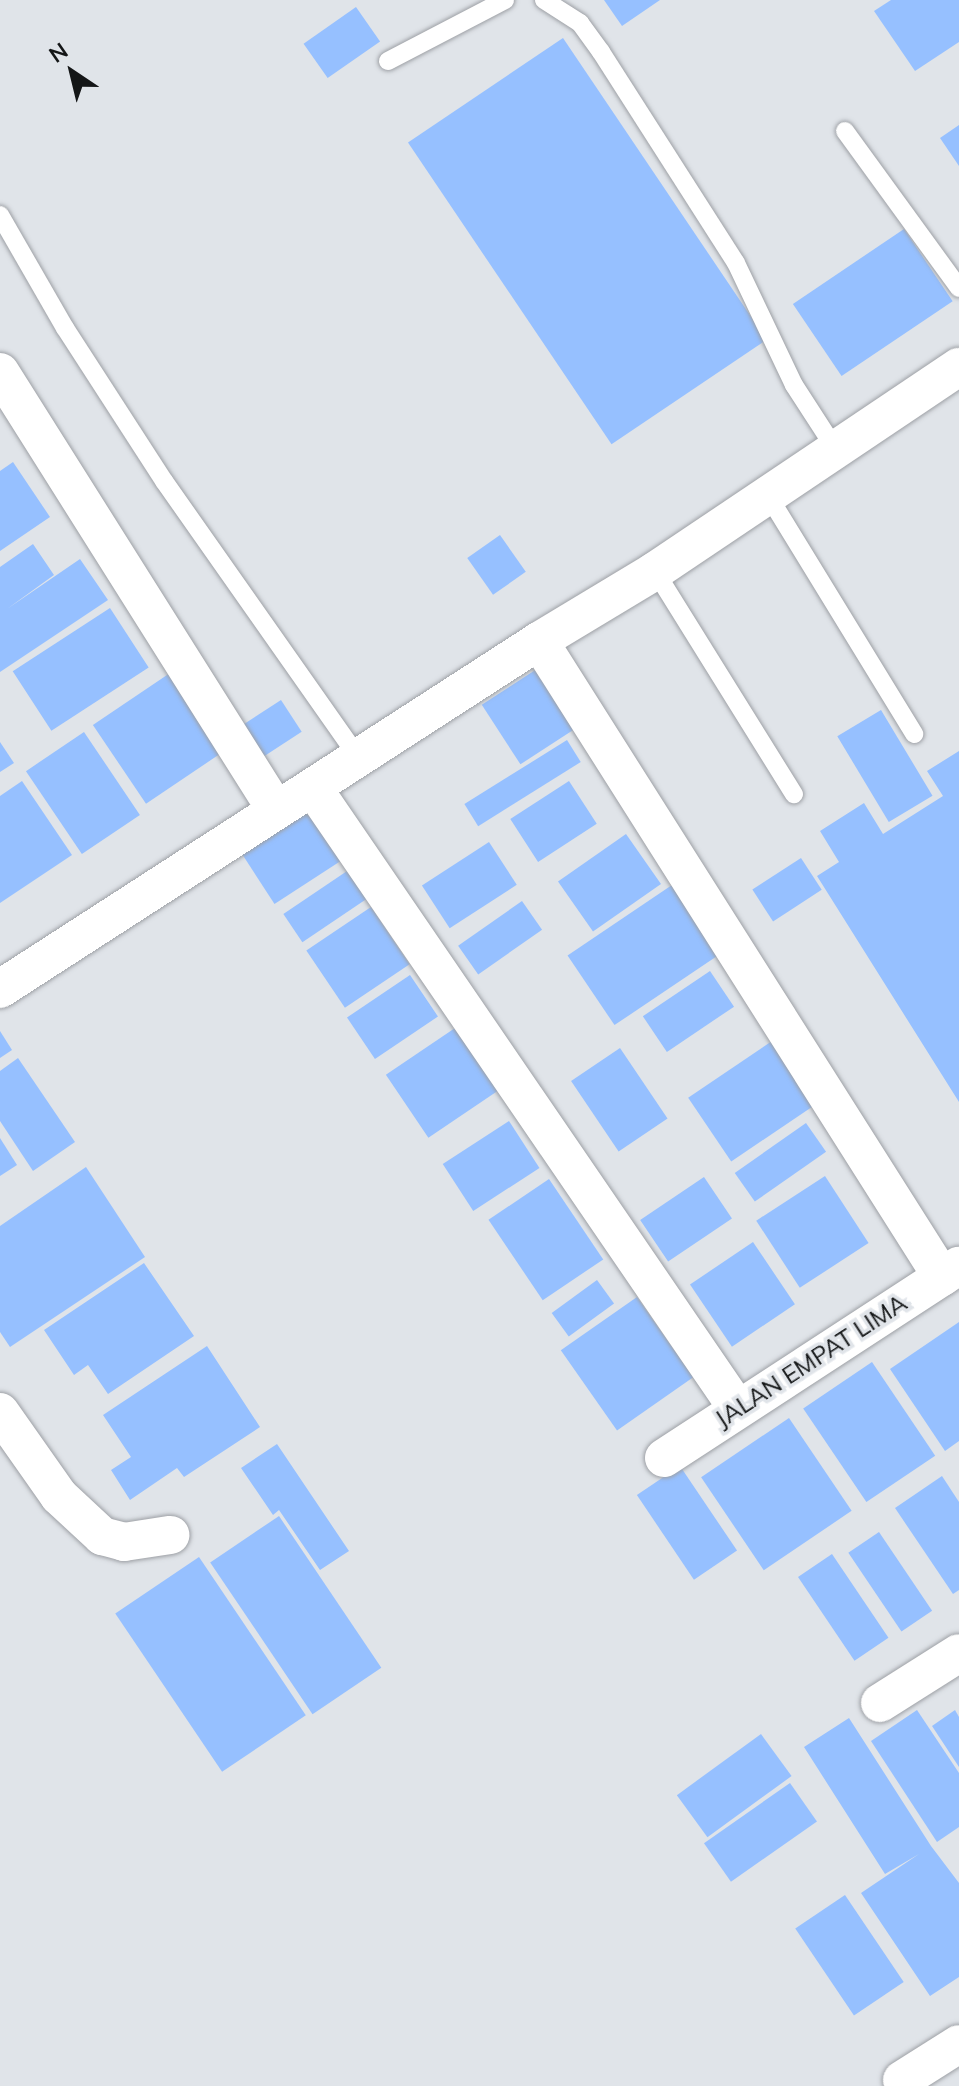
<!DOCTYPE html>
<html>
<head>
<meta charset="utf-8">
<style>
  body { margin:0 }
  #map { position:relative; width:959px; height:2086px; overflow:hidden; background:#e0e4e9; font-family:Mulish,sans-serif }
  div>[style] { position:absolute }
  .building>* { inset:0; background:#96c0ff; transform-origin:0 0 }
  .roads { filter:drop-shadow(0 0 2px #9da0a5) drop-shadow(0 0 2px #9da0a5) }
  .lane>* { height:18px; margin:-9px; padding:0 9px; transform-origin:9px; border-radius:9px; background:#fff }
  .street>* { height:38px; margin:-19px; padding:0 19px; transform-origin:19px; border-radius:19px; background:#fff }
  span { translate:-50% -50%; white-space:nowrap; text-align:center; line-height:1.15; -webkit-text-stroke:7px #e0e4e9; paint-order:stroke }
  .street-label { font-size:24px; color:#141617 }
  .north { position:absolute; left:32px; top:32px; width:80px; height:80px; -webkit-text-stroke:6px #e0e4e9; paint-order:stroke; rotate:325deg; font-size:22px; font-weight:700; line-height:32px; text-align:center; color:#141617 }
  .north::after { content:''; display:block; margin:auto; width:28px; height:36px; background:#141617; clip-path:polygon(50% 0,100% 100%,50% 72%,0 100%) }
</style>
</head>
<body>
<div id="map">
  <div class="building">
    <i style="clip-path:polygon(604px 0,660px 0,622px 26px)"></i>
    <i style="clip-path:polygon(891px 0,959px 0,959px 42px,915px 71px,874px 11px)"></i>
    <i style="left:356px;top:7px;width:42px;height:64px;rotate:55deg"></i>
    <i style="left:563px;top:38px;width:364px;height:187px;rotate:56deg"></i>
    <i style="clip-path:polygon(959px 125px,959px 166px,940px 138px)"></i>
    <i style="left:904px;top:229px;width:87px;height:134px;rotate:56deg"></i>
    <i style="clip-path:polygon(13px 462px,50px 517px,0 551px,0 471px)"></i>
    <i style="left:500px;top:535px;width:45px;height:40px;rotate:55deg"></i>
    <i style="clip-path:polygon(33px 544px,54px 575px,7px 609px,80px 559px,108px 600px,0 672px,0 567px)"></i>
    <i style="left:110px;top:608px;width:71px;height:116px;rotate:57deg"></i>
    <i style="left:543px;top:665px;width:71px;height:73px;rotate:57deg"></i>
    <i style="left:170px;top:673px;width:95px;height:93px;rotate:56deg"></i>
    <i style="left:281px;top:700px;width:38px;height:48px;rotate:57deg"></i>
    <i style="left:881px;top:710px;width:100px;height:51px;rotate:59deg"></i>
    <i style="left:84px;top:732px;width:100px;height:70px;rotate:56deg"></i>
    <i style="left:567px;top:740px;width:26px;height:121px;rotate:58deg"></i>
    <i style="clip-path:polygon(0 742px,14px 763px,0 772px)"></i>
    <i style="clip-path:polygon(959px 751px,959px 1102px,817px 876px,839px 862px,820px 831px,864px 803px,883px 834px,943px 796px,927px 771px)"></i>
    <i style="clip-path:polygon(22px 781px,72px 855px,0 903px,0 796px)"></i>
    <i style="left:569px;top:781px;width:51px;height:70px;rotate:57deg"></i>
    <i style="left:317px;top:806px;width:59px;height:89px;rotate:57deg"></i>
    <i style="left:626px;top:834px;width:61px;height:83px;rotate:55deg"></i>
    <i style="left:489px;top:842px;width:51px;height:80px;rotate:57deg"></i>
    <i style="left:801px;top:858px;width:38px;height:58px;rotate:57deg"></i>
    <i style="left:353px;top:867px;width:34px;height:84px;rotate:56deg"></i>
    <i style="left:672px;top:885px;width:84px;height:126px;rotate:56deg"></i>
    <i style="left:522px;top:901px;width:35px;height:78px;rotate:55deg"></i>
    <i style="left:371px;top:907px;width:69px;height:78px;rotate:56deg"></i>
    <i style="left:710px;top:971px;width:43px;height:81px;rotate:56deg"></i>
    <i style="left:410px;top:975px;width:50px;height:76px;rotate:56deg"></i>
    <i style="left:458px;top:1026px;width:76px;height:87px;rotate:56deg"></i>
    <i style="clip-path:polygon(0 1031px,12px 1050px,0 1058px)"></i>
    <i style="left:781px;top:1035px;width:77px;height:112px;rotate:56deg"></i>
    <i style="left:620px;top:1048px;width:85px;height:59px;rotate:56deg"></i>
    <i style="clip-path:polygon(18px 1058px,75px 1142px,33px 1171px,0 1121px,0 1071px)"></i>
    <i style="left:509px;top:1121px;width:56px;height:79px;rotate:57deg"></i>
    <i style="left:806px;top:1123px;width:35px;height:87px;rotate:55deg"></i>
    <i style="clip-path:polygon(0 1138px,17px 1165px,0 1176px)"></i>
    <i style="clip-path:polygon(86px 1167px,145px 1257px,10px 1347px,0 1332px,0 1226px)"></i>
    <i style="left:825px;top:1176px;width:80px;height:82px;rotate:57deg"></i>
    <i style="left:704px;top:1177px;width:50px;height:77px;rotate:56deg"></i>
    <i style="left:549px;top:1179px;width:97px;height:73px;rotate:56deg"></i>
    <i style="left:753px;top:1242px;width:75px;height:76px;rotate:56deg"></i>
    <i style="clip-path:polygon(144px 1263px,194px 1336px,108px 1394px,88px 1365px,74px 1375px,44px 1330px)"></i>
    <i style="left:597px;top:1280px;width:29px;height:56px;rotate:54deg"></i>
    <i style="left:637px;top:1297px;width:98px;height:93px;rotate:55deg"></i>
    <i style="clip-path:polygon(959px 1322px,959px 1441px,945px 1451px,890px 1369px)"></i>
    <i style="clip-path:polygon(207px 1346px,260px 1427px,184px 1477px,177px 1468px,130px 1500px,111px 1470px,131px 1457px,103px 1415px)"></i>
    <i style="left:872px;top:1362px;width:113px;height:83px;rotate:56deg"></i>
    <i style="left:789px;top:1418px;width:112px;height:106px;rotate:56deg"></i>
    <i style="clip-path:polygon(277px 1444px,349px 1551px,320px 1570px,279px 1510px,273px 1515px,241px 1468px)"></i>
    <i style="left:680px;top:1466px;width:102px;height:52px;rotate:56deg"></i>
    <i style="clip-path:polygon(942px 1476px,959px 1502px,959px 1590px,953px 1594px,895px 1508px)"></i>
    <i style="left:279px;top:1516px;width:183px;height:83px;rotate:56deg"></i>
    <i style="left:879px;top:1532px;width:95px;height:37px;rotate:56deg"></i>
    <i style="left:832px;top:1554px;width:101px;height:41px;rotate:56deg"></i>
    <i style="left:199px;top:1557px;width:191px;height:101px;rotate:56deg"></i>
    <i style="clip-path:polygon(917px 1710px,959px 1773px,959px 1827px,937px 1842px,871px 1741px)"></i>
    <i style="clip-path:polygon(955px 1710px,959px 1717px,959px 1767px,932px 1726px)"></i>
    <i style="clip-path:polygon(849px 1718px,931px 1846px,959px 1883px,959px 1977px,930px 1996px,861px 1893px,919px 1854px,885px 1874px,804px 1747px)"></i>
    <i style="left:761px;top:1734px;width:52px;height:104px;rotate:54deg"></i>
    <i style="left:790px;top:1783px;width:47px;height:105px;rotate:55deg"></i>
    <i style="left:845px;top:1895px;width:105px;height:60px;rotate:56deg"></i>
  </div>
  <div class="roads">
    <div class="lane">
      <i style="left:544px;top:0;width:43px;rotate:32.6deg"></i>
      <i style="left:580px;top:23px;width:36px;rotate:54deg"></i>
      <i style="left:601px;top:52px;width:250px;rotate:57.4deg"></i>
      <i style="left:736px;top:263px;width:135px;rotate:64.6deg"></i>
      <i style="left:794px;top:385px;width:77px;rotate:57.1deg"></i>
      <i style="left:388px;top:61px;width:132px;rotate:-27.5deg"></i>
      <i style="left:845px;top:131px;width:194px;rotate:54deg"></i>
      <i style="left:0;top:215px;width:130px;rotate:60.1deg"></i>
      <i style="left:65px;top:328px;width:182px;rotate:57.1deg"></i>
      <i style="left:164px;top:481px;width:337px;rotate:54.9deg"></i>
      <i style="left:769px;top:497px;width:278px;rotate:58.5deg"></i>
      <i style="left:655px;top:571px;width:263px;rotate:58.1deg"></i>
    </div>
    <div class="street">
      <i style="left:0;top:372px;width:518px;rotate:57.78deg"></i>
      <i style="left:539px;top:641px;width:753px;rotate:57.64deg"></i>
      <i style="left:313px;top:788px;width:751px;rotate:55.63deg"></i>
      <i style="left:0;top:989px;width:642px;rotate:-32.85deg"></i>
      <i style="left:539px;top:641px;width:135px;rotate:-31.1deg"></i>
      <i style="left:655px;top:571px;width:366px;rotate:-33.9deg"></i>
      <i style="left:0;top:1412px;width:103px;rotate:54.9deg"></i>
      <i style="left:59px;top:1496px;width:59px;rotate:42.9deg"></i>
      <i style="left:102px;top:1536px;width:23px;rotate:15deg"></i>
      <i style="left:124px;top:1542px;width:47px;rotate:-8.7deg"></i>
      <i style="left:664px;top:1458px;width:352px;rotate:-33.1deg"></i>
      <i style="left:880px;top:1703px;width:93px;rotate:-32.3deg"></i>
      <i style="left:902px;top:2080px;width:67px;rotate:-32.3deg"></i>
    </div>
  </div>
  <div class="street-label">
    <span style="left:811px;top:1361px;rotate:-33deg">JALAN EMPAT LIMA</span>
  </div>
  <div class="north">N</div>
</div>
</body>
</html>
